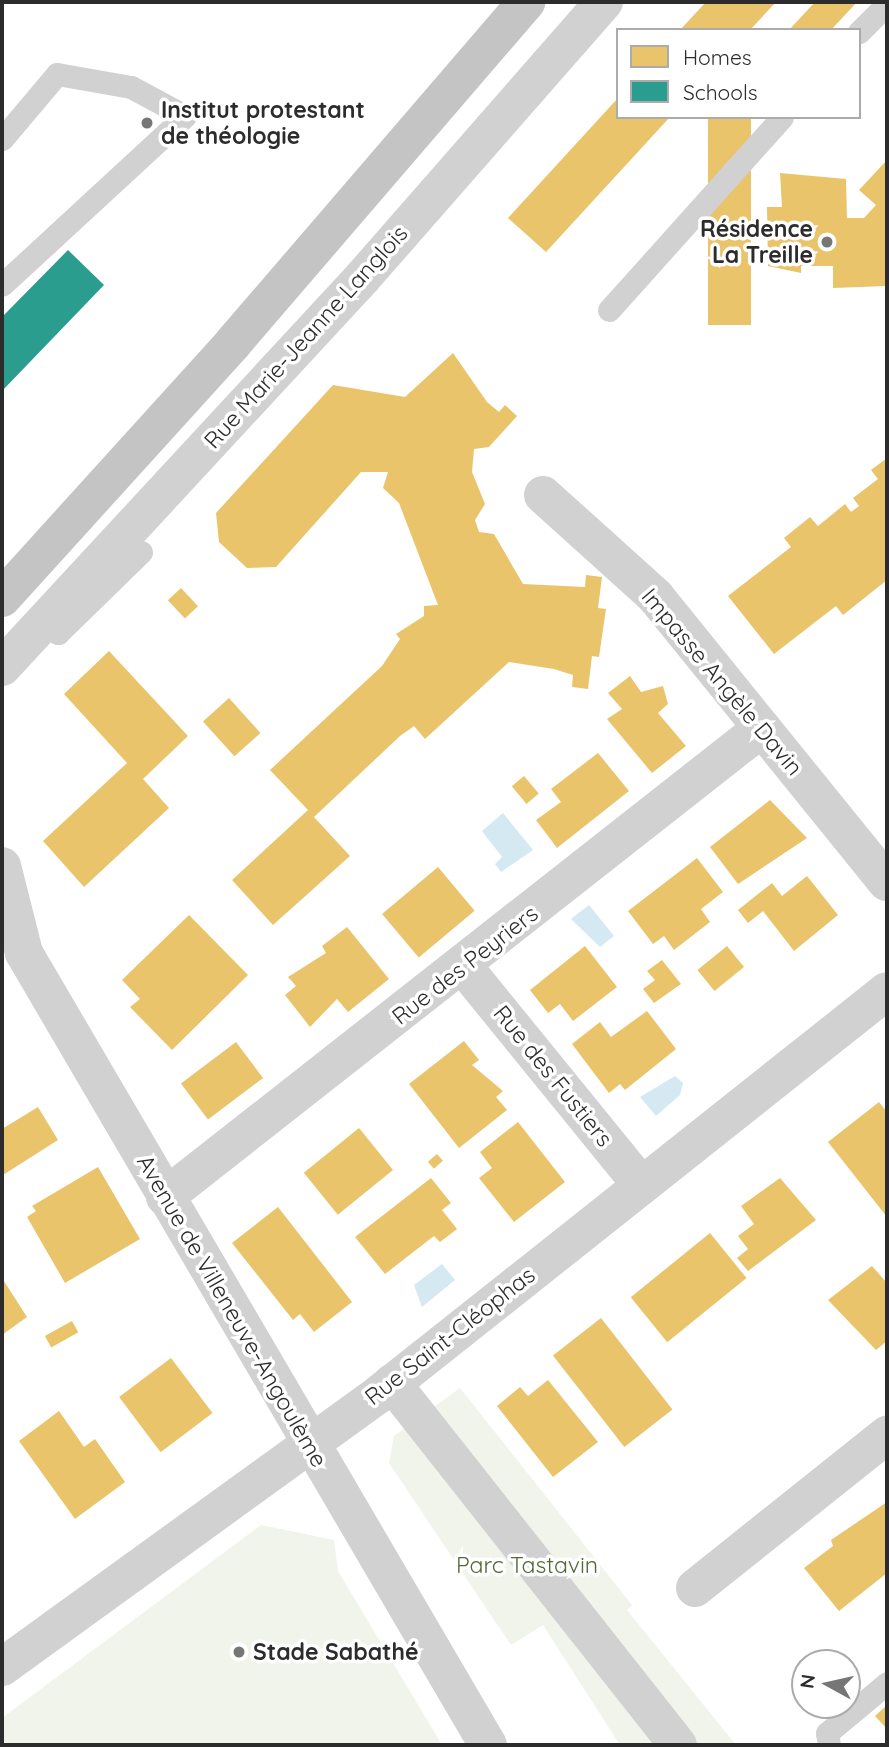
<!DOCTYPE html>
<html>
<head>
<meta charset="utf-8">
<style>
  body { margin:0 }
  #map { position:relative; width:889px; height:1747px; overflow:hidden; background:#fff; font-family:Quicksand,sans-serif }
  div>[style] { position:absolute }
  .green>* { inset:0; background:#f0f4ea }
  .water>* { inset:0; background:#d4e9f2 }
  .homes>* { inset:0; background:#e9c46a; transform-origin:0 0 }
  .schools>* { inset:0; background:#2a9d8f }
  .lane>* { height:23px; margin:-11.5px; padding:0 11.5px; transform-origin:11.5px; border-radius:11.5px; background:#d1d1d1 }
  .street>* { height:38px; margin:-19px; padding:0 19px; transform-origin:19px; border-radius:19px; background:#d1d1d1 }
  .primary>* { height:38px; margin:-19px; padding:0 19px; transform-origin:19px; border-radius:19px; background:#c4c4c4 }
  .dots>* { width:19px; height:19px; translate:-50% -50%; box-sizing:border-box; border:4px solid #fff; border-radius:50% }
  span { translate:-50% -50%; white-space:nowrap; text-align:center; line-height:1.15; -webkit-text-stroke:7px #fff; paint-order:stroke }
  .poi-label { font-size:23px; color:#2c2c2c; font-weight:700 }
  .left { translate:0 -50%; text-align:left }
  .right { translate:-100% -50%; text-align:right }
  .street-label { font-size:23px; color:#2c2c2c }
  .park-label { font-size:23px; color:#526937 }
  .frame { position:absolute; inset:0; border:4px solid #2c2c2c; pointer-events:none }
  .legend { position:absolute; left:616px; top:28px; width:245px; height:91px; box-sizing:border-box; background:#fff; border:2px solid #ababab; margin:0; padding:9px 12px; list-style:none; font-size:21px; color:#2c2c2c }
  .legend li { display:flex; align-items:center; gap:14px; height:35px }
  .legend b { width:35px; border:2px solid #ababab }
  .north { position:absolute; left:791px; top:1649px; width:70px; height:70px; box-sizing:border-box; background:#fff; border:2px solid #ababab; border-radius:50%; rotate:278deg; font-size:19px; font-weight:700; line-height:28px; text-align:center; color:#2c2c2c }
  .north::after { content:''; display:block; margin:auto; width:24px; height:32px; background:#767676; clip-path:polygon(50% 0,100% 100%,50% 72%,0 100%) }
</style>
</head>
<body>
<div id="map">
  <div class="green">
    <i style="clip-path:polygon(460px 1388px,632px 1605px,627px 1610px,736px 1745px,620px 1745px,543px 1625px,511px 1645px,389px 1463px,394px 1436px)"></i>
    <i style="clip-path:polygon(261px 1525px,334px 1540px,338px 1571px,442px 1745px,2px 1745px,2px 1718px)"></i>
  </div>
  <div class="water">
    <i style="clip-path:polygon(503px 813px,533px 850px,501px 872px,495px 864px,502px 857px,482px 831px)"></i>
    <i style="clip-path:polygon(589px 905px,614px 936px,600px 947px,571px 919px)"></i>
    <i style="clip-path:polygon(675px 1076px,683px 1083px,680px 1095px,656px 1116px,640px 1097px)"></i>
    <i style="clip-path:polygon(442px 1264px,455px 1280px,422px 1307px,414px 1285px)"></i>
  </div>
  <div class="homes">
    <i style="clip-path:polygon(706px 2px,776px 2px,750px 30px,680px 30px)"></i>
    <i style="clip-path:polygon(815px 2px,857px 2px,831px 30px,789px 30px)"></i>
    <i style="clip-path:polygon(618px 98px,618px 117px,670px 117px,546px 252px,508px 218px)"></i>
    <i style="left:708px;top:117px;width:43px;height:208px"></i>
    <i style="clip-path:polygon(887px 160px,886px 286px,833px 288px,833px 266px,801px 266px,801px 273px,768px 266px,767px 207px,782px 207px,780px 173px,846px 179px,847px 218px,864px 218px,876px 205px,859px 190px)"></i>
    <i style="clip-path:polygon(453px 353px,487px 402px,499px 412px,505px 405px,517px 416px,489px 447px,474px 449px,472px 472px,485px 504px,475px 520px,479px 532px,494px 534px,523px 584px,585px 587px,586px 575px,602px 577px,598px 608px,606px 609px,599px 657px,592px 656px,588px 689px,572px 687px,573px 675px,554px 669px,509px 662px,425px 739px,414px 726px,400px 736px,314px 817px,350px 856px,273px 925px,232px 880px,308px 810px,270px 770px,382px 666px,400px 639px,396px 634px,424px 616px,424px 606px,438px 605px,399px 503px,383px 488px,388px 472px,361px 472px,276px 567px,247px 568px,219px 542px,216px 513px,333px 385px,405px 397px)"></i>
    <i style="clip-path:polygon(887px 458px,887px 580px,843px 615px,836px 606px,774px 654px,728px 596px,791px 547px,784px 538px,810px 517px,818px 526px,845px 504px,851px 512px,859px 506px,853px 498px,878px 479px,871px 470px)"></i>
    <i style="left:181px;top:588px;width:25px;height:18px;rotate:47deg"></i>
    <i style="clip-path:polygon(109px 651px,188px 736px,143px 779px,169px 808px,84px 887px,43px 841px,127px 763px,64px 694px)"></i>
    <i style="clip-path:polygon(630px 676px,641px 692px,663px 686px,668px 704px,658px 713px,686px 746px,652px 773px,607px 719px,622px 709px,608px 693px)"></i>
    <i style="left:229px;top:698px;width:47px;height:35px;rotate:48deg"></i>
    <i style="clip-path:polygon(598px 753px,629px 791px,557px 848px,536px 820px,561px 802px,551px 789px)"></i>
    <i style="left:524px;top:776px;width:23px;height:16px;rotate:50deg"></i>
    <i style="clip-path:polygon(770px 800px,807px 838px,738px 884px,710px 847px)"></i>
    <i style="clip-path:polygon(697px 858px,723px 892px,701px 909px,710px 922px,674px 950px,664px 936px,653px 944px,628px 911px)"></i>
    <i style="left:438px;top:867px;width:57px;height:73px;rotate:50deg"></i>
    <i style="clip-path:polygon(807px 876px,838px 915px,794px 951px,763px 911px,748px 923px,738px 910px,772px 883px,782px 896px)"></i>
    <i style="clip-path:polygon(189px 915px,248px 975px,172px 1050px,130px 1007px,140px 999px,122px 980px)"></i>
    <i style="clip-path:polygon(347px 927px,389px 979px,348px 1012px,337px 999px,310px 1027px,285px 995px,296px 986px,288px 977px,326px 953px,322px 946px)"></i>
    <i style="clip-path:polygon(585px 946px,617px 987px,573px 1021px,560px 1004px,548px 1013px,530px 990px)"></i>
    <i style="left:727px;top:946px;width:27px;height:38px;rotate:51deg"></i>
    <i style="clip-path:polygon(662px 960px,681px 984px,654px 1003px,643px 989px,655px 980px,647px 971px)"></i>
    <i style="clip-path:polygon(647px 1011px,676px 1049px,625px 1090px,620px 1084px,609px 1093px,572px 1044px,600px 1022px,611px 1037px)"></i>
    <i style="clip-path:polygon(464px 1041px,479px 1060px,472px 1065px,503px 1091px,496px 1097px,507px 1110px,459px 1148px,409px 1084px)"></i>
    <i style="left:236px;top:1042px;width:45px;height:69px;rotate:53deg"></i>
    <i style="clip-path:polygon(879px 1102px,887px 1112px,887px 1217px,828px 1142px)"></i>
    <i style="clip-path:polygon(38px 1107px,58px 1140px,3px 1175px,2px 1129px)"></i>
    <i style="clip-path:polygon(518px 1122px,565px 1182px,514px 1222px,479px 1178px,492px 1168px,480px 1152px)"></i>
    <i style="left:359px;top:1128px;width:54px;height:71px;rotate:51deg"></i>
    <i style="left:437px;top:1154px;width:9px;height:12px;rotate:49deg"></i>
    <i style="clip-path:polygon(98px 1167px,140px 1239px,65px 1283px,27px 1217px,36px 1211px,32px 1206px)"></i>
    <i style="clip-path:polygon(431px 1178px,451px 1203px,442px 1210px,457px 1229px,440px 1242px,434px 1236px,385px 1274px,355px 1237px)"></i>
    <i style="clip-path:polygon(780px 1178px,816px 1220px,748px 1271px,737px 1258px,748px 1249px,738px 1236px,754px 1224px,741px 1206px)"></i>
    <i style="clip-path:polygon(278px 1207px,352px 1302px,314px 1332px,300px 1314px,293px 1320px,232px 1243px)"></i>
    <i style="left:710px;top:1233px;width:58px;height:102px;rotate:51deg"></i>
    <i style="clip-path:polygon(872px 1266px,887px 1283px,887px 1341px,876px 1350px,828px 1300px)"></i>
    <i style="clip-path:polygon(2px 1278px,27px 1317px,2px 1335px)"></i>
    <i style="left:601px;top:1318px;width:116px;height:61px;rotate:52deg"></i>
    <i style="left:72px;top:1321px;width:13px;height:31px;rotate:61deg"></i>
    <i style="left:171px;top:1358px;width:69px;height:65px;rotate:53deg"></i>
    <i style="clip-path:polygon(548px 1380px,598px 1442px,553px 1477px,497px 1406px,520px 1387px,528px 1396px)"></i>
    <i style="clip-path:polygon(59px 1411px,84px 1447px,95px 1439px,125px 1482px,75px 1519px,19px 1441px)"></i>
    <i style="clip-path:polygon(887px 1502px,887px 1573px,839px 1611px,804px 1568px,833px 1546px,831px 1540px)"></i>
    <i style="clip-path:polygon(887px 1705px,887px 1729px,875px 1716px)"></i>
  </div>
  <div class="schools">
    <i style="clip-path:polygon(68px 250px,104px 285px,2px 391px,3px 316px)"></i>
  </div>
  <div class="lane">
    <i style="left:859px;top:32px;width:40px;rotate:-45deg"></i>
    <i style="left:2px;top:139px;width:85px;rotate:-49.8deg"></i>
    <i style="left:57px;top:74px;width:75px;rotate:10deg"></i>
    <i style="left:131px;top:87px;width:61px;rotate:28.2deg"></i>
    <i style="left:185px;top:116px;width:249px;rotate:137.3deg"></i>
    <i style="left:609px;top:310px;width:259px;rotate:-48.1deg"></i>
    <i style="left:53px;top:630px;width:6px;rotate:31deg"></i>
    <i style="left:58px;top:633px;width:116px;rotate:-44.3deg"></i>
    <i style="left:829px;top:1745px;width:12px;rotate:-99deg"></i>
    <i style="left:827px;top:1733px;width:78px;rotate:-39.8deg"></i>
  </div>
  <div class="street">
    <i style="left:543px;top:495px;width:151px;rotate:42deg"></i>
    <i style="left:655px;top:596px;width:368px;rotate:51deg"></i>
    <i style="left:2px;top:667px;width:531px;rotate:-47.21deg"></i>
    <i style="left:363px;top:277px;width:366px;rotate:-48.8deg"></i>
    <i style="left:2px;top:866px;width:90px;rotate:75.8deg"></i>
    <i style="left:24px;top:953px;width:918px;rotate:59.64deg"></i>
    <i style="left:464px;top:967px;width:281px;rotate:50.9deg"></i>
    <i style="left:165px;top:1197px;width:759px;rotate:-38.15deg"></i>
    <i style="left:392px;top:1383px;width:461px;rotate:51.7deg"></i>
    <i style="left:695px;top:1588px;width:246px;rotate:-38.6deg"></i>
    <i style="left:2px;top:1667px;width:465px;rotate:-35.9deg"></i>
    <i style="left:379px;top:1394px;width:648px;rotate:-38.43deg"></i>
  </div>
  <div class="primary">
    <i style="left:2px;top:598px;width:344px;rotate:-47.8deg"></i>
    <i style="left:233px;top:343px;width:450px;rotate:-49.3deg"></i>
  </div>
  <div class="dots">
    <i style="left:147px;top:123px;background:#767676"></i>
    <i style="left:827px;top:242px;background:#767676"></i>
    <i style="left:239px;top:1652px;background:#767676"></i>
  </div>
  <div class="poi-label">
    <span class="left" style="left:161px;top:123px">Institut protestant<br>de théologie</span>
    <span class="right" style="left:813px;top:242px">Résidence<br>La Treille</span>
    <span class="left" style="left:253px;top:1652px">Stade Sabathé</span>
  </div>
  <div class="street-label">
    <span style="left:306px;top:337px;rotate:-48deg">Rue Marie-Jeanne Langlois</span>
    <span style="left:722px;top:682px;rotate:50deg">Impasse Angèle Davin</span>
    <span style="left:465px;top:965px;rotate:-38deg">Rue des Peyriers</span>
    <span style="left:553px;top:1076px;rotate:51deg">Rue des Fustiers</span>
    <span style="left:232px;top:1311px;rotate:60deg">Avenue de Villeneuve-Angoulème</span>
    <span style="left:450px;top:1336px;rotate:-38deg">Rue Saint-Cléophas</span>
  </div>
  <div class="park-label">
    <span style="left:527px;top:1565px">Parc Tastavin</span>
  </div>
  <div class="frame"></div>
  <ul class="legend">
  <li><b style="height:19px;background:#e9c46a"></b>Homes</li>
  <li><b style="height:19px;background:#2a9d8f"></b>Schools</li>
  </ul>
  <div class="north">N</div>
</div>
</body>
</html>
